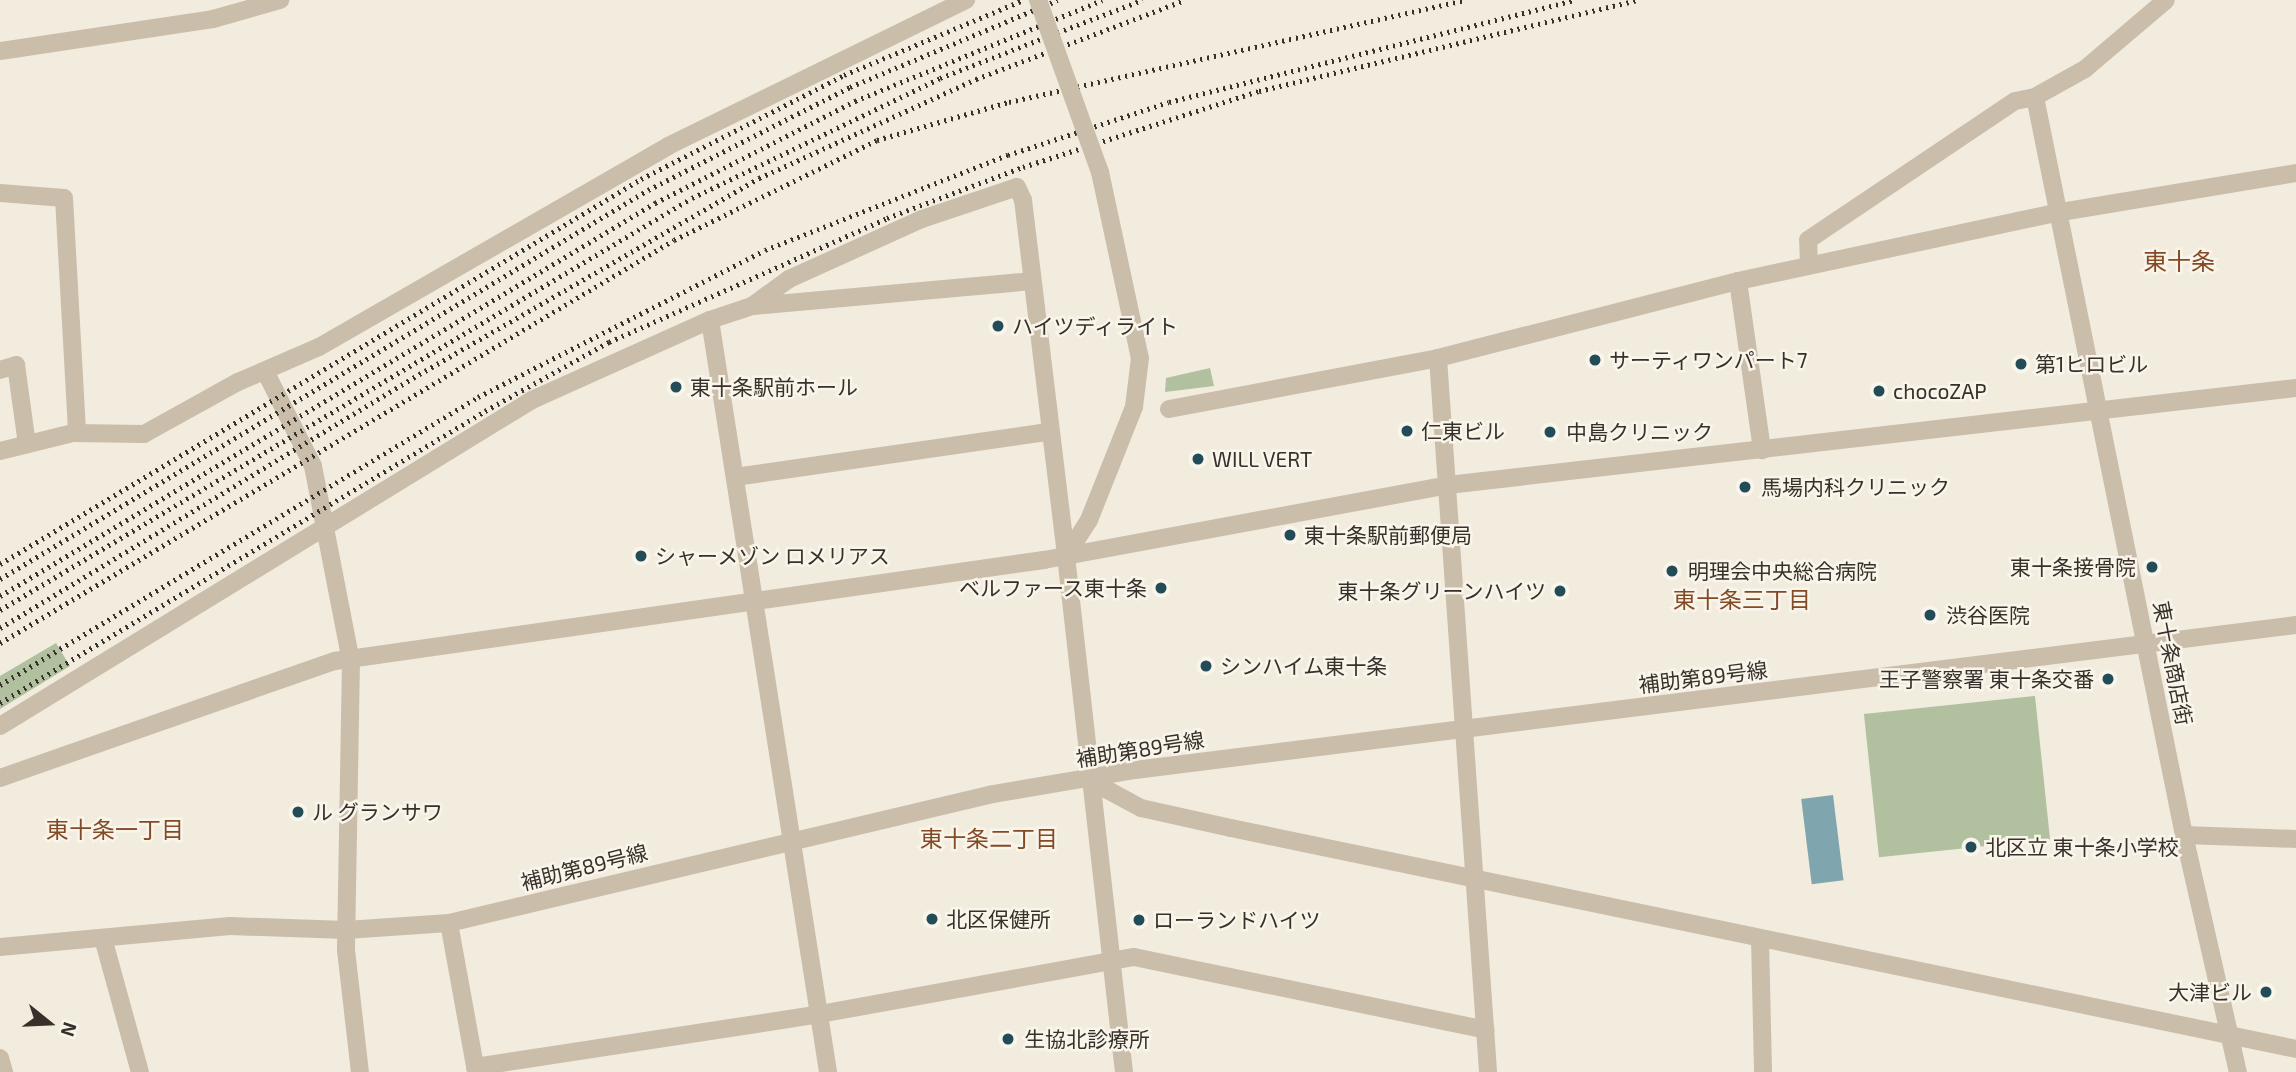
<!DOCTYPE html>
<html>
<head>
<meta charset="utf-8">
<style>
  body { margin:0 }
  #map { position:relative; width:2296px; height:1072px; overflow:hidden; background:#f2ecdf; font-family:"Exo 2","Noto Sans JP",sans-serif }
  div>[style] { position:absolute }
  .green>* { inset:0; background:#b1c19f; transform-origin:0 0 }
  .water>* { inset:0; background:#7fa5ae; transform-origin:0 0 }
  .minor>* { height:18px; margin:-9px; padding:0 9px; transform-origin:9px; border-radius:9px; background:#cabeab }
  .rail>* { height:5px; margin-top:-2.5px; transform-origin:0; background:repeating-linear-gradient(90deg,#38302a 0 2px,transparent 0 7px) }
  .minor-bridge>* { height:18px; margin:-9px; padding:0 9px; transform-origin:9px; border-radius:9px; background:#cabeab }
  .dots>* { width:19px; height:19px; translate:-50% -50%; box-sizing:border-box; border:4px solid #f9f5eb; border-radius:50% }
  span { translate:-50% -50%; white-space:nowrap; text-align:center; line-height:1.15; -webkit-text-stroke:5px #f9f5eb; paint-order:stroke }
  .poi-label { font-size:21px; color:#38302a }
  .left { translate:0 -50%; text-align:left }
  .right { translate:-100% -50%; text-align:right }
  .street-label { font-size:21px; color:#38302a }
  .neighbourhood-label { font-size:23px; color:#844a26 }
  .quarter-label { font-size:24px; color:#844a26 }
  .north { position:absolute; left:14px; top:988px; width:70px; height:70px; -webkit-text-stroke:5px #f9f5eb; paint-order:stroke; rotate:108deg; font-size:19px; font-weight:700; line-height:28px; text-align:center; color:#38302a }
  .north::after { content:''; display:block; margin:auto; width:24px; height:32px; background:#38302a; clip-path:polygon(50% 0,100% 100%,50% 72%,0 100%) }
</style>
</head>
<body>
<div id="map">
  <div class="green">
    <i style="clip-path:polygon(1210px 368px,1214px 386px,1165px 392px,1166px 378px)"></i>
    <i style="clip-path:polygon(56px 643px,70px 666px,0 709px,0 676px)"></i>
    <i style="left:2035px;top:696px;width:144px;height:172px;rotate:84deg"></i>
  </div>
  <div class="water">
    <i style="left:1833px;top:795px;width:86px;height:32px;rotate:83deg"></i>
  </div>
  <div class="minor">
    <i style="left:0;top:51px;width:215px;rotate:-8.5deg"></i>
    <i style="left:213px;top:19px;width:70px;rotate:-15.8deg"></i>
    <i style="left:2035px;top:97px;width:753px;rotate:78.59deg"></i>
    <i style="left:2184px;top:835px;width:243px;rotate:77.2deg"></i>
    <i style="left:0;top:193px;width:64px;rotate:4.5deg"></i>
    <i style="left:64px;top:198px;width:235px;rotate:86.8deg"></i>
    <i style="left:1809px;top:265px;width:25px;rotate:-92deg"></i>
    <i style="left:1808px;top:240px;width:249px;rotate:-33.9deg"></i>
    <i style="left:2015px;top:101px;width:20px;rotate:-11deg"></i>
    <i style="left:2035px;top:97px;width:57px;rotate:-29.2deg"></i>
    <i style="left:2085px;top:69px;width:106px;rotate:-40.4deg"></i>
    <i style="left:1738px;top:281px;width:171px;rotate:81.9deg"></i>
    <i style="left:753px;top:306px;width:280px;rotate:-5.1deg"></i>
    <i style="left:710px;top:320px;width:761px;rotate:81.08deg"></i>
    <i style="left:1438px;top:358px;width:716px;rotate:85.99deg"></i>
    <i style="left:0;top:370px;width:17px;rotate:-17deg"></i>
    <i style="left:16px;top:365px;width:80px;rotate:82.1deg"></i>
    <i style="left:265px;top:371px;width:106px;rotate:63.2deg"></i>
    <i style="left:313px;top:466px;width:199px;rotate:79deg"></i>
    <i style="left:351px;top:661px;width:289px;rotate:91deg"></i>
    <i style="left:346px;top:950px;width:123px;rotate:83.5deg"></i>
    <i style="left:1169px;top:409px;width:274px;rotate:-10.7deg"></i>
    <i style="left:1438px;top:358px;width:310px;rotate:-14.4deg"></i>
    <i style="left:1738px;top:281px;width:330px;rotate:-12.1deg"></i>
    <i style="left:2061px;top:212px;width:238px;rotate:-9.4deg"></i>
    <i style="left:0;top:451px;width:75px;rotate:-13.9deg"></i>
    <i style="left:73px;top:433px;width:71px;rotate:0.8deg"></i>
    <i style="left:144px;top:434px;width:107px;rotate:-29deg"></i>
    <i style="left:238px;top:382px;width:88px;rotate:-23.4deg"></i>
    <i style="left:319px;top:347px;width:403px;rotate:-29.9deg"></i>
    <i style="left:668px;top:146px;width:332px;rotate:-26.1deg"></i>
    <i style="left:735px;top:477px;width:316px;rotate:-8.2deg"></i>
    <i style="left:1066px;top:556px;width:43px;rotate:-57.4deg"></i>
    <i style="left:0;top:726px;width:624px;rotate:-31.5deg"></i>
    <i style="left:532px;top:400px;width:195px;rotate:-24.2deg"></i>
    <i style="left:710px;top:320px;width:44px;rotate:-18.4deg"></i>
    <i style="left:752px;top:306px;width:46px;rotate:-36.1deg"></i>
    <i style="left:789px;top:279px;width:146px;rotate:-24.3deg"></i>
    <i style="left:922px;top:219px;width:100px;rotate:-18.6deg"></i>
    <i style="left:1017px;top:187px;width:14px;rotate:65deg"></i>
    <i style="left:1023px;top:200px;width:359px;rotate:83.1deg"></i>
    <i style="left:1066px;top:556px;width:519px;rotate:83.59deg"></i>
    <i style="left:0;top:778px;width:355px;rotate:-19.3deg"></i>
    <i style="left:335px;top:661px;width:716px;rotate:-8.11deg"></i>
    <i style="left:1044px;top:560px;width:411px;rotate:-10.5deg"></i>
    <i style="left:1448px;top:485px;width:854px;rotate:-6.53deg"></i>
    <i style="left:1091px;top:781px;width:57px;rotate:28.4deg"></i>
    <i style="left:1141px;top:808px;width:92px;rotate:12.5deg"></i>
    <i style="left:1231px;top:828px;width:1088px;rotate:11.72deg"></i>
    <i style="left:2184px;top:835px;width:112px;rotate:2deg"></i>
    <i style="left:449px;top:923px;width:151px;rotate:79.7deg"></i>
    <i style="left:103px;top:938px;width:139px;rotate:74.6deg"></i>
    <i style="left:1760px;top:939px;width:133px;rotate:88.7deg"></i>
    <i style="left:0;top:947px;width:231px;rotate:-5.2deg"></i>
    <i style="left:230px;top:926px;width:116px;rotate:2deg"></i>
    <i style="left:346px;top:930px;width:103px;rotate:-3.9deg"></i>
    <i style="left:449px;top:923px;width:559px;rotate:-13.34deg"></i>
    <i style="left:993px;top:794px;width:144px;rotate:-9.6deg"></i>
    <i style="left:1135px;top:770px;width:1170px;rotate:-7.12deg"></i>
    <i style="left:0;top:1058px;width:15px;rotate:74deg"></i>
    <i style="left:475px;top:1067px;width:349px;rotate:-8.7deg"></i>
    <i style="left:820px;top:1014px;width:319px;rotate:-10.3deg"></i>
    <i style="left:1134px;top:957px;width:359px;rotate:11.7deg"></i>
  </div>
  <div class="rail">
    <i style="left:0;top:564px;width:748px;rotate:-30.99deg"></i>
    <i style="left:641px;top:179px;width:228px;rotate:-27.1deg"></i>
    <i style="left:844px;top:75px;width:194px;rotate:-22.7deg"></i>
    <i style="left:0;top:579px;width:756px;rotate:-30.98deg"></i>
    <i style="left:648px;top:190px;width:227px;rotate:-27deg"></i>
    <i style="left:850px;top:87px;width:225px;rotate:-22.7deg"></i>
    <i style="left:0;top:596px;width:764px;rotate:-30.96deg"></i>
    <i style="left:655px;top:203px;width:225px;rotate:-27deg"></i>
    <i style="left:855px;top:101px;width:267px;rotate:-22.2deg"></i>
    <i style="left:0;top:610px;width:805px;rotate:-30.77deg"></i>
    <i style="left:692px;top:198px;width:276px;rotate:-25.8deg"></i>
    <i style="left:940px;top:78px;width:217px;rotate:-21.1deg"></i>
    <i style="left:0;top:628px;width:497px;rotate:-31.2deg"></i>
    <i style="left:425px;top:371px;width:386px;rotate:-30deg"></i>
    <i style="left:759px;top:178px;width:239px;rotate:-24.5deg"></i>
    <i style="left:976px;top:79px;width:223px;rotate:-20.7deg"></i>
    <i style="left:0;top:643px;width:785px;rotate:-30.88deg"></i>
    <i style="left:674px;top:240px;width:226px;rotate:-26.2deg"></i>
    <i style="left:877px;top:140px;width:137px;rotate:-16.1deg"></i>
    <i style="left:1009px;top:102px;width:467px;rotate:-12.6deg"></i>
    <i style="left:0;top:685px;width:558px;rotate:-31.07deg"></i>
    <i style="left:478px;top:397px;width:322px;rotate:-27.1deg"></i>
    <i style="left:765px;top:250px;width:261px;rotate:-21.4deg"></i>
    <i style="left:1008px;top:155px;width:169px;rotate:-18.2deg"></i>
    <i style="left:1169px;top:102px;width:418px;rotate:-14.1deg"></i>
    <i style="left:0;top:703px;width:566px;rotate:-31.05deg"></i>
    <i style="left:485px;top:411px;width:142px;rotate:-29.1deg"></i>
    <i style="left:609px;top:342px;width:304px;rotate:-24deg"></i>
    <i style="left:887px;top:218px;width:145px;rotate:-20.6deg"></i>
    <i style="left:1023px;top:167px;width:248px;rotate:-17.9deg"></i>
    <i style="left:1259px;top:91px;width:389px;rotate:-13.5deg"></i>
  </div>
  <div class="minor-bridge">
    <i style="left:1038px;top:0;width:183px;rotate:70.2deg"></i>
    <i style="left:1100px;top:172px;width:190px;rotate:77.9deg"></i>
    <i style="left:1140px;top:358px;width:49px;rotate:97deg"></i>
    <i style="left:1134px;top:407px;width:122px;rotate:111.7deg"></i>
  </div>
  <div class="dots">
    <i style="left:998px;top:326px;background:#214c58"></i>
    <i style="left:1595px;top:360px;background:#214c58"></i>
    <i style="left:2021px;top:364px;background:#214c58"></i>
    <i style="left:676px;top:387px;background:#214c58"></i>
    <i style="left:1879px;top:391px;background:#214c58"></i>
    <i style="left:1407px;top:431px;background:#214c58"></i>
    <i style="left:1550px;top:432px;background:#214c58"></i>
    <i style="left:1198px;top:459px;background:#214c58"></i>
    <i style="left:1745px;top:487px;background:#214c58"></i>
    <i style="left:1290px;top:535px;background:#214c58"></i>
    <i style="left:641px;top:556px;background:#214c58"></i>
    <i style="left:2152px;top:567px;background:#214c58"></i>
    <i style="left:1672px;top:571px;background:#214c58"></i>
    <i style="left:1161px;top:588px;background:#214c58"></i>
    <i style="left:1560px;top:591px;background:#214c58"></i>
    <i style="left:1930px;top:615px;background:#214c58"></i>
    <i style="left:1206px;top:666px;background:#214c58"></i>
    <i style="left:2108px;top:679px;background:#214c58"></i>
    <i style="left:298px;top:812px;background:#214c58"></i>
    <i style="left:1971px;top:847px;background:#214c58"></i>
    <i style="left:932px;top:919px;background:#214c58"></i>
    <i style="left:1139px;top:920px;background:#214c58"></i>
    <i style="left:2266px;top:992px;background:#214c58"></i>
    <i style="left:1008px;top:1039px;background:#214c58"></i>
  </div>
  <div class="poi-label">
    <span class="left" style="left:1012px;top:326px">ハイツディライト</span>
    <span class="left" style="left:1609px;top:360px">サーティワンパート7</span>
    <span class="left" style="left:2035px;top:364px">第1ヒロビル</span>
    <span class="left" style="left:690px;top:387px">東十条駅前ホール</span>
    <span class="left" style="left:1893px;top:391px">chocoZAP</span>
    <span class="left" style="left:1421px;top:431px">仁東ビル</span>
    <span class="left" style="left:1566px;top:432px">中島クリニック</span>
    <span class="left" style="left:1212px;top:459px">WILL VERT</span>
    <span class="left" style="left:1761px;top:487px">馬場内科クリニック</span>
    <span class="left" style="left:1304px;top:535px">東十条駅前郵便局</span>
    <span class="left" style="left:655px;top:556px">シャーメゾン ロメリアス</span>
    <span class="right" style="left:2136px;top:567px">東十条接骨院</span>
    <span class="left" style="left:1688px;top:571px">明理会中央総合病院</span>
    <span class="right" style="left:1147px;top:588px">ベルファース東十条</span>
    <span class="right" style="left:1546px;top:591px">東十条グリーンハイツ</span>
    <span class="left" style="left:1946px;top:615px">渋谷医院</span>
    <span class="left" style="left:1220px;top:666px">シンハイム東十条</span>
    <span class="right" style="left:2094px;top:679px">王子警察署 東十条交番</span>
    <span class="left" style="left:312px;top:812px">ル グランサワ</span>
    <span class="left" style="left:1985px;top:847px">北区立 東十条小学校</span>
    <span class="left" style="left:946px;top:919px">北区保健所</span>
    <span class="left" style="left:1153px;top:920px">ローランドハイツ</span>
    <span class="right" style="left:2252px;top:992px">大津ビル</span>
    <span class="left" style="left:1024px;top:1039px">生協北診療所</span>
  </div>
  <div class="street-label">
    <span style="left:2173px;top:663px;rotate:79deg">東十条商店街</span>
    <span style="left:1703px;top:677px;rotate:-7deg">補助第89号線</span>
    <span style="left:1140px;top:749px;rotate:-9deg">補助第89号線</span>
    <span style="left:584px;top:867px;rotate:-14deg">補助第89号線</span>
  </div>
  <div class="neighbourhood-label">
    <span style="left:1742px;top:599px">東十条三丁目</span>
    <span style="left:115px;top:829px">東十条一丁目</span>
    <span style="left:989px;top:838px">東十条二丁目</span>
  </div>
  <div class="quarter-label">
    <span style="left:2179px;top:261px">東十条</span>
  </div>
  <div class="north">N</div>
</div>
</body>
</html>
